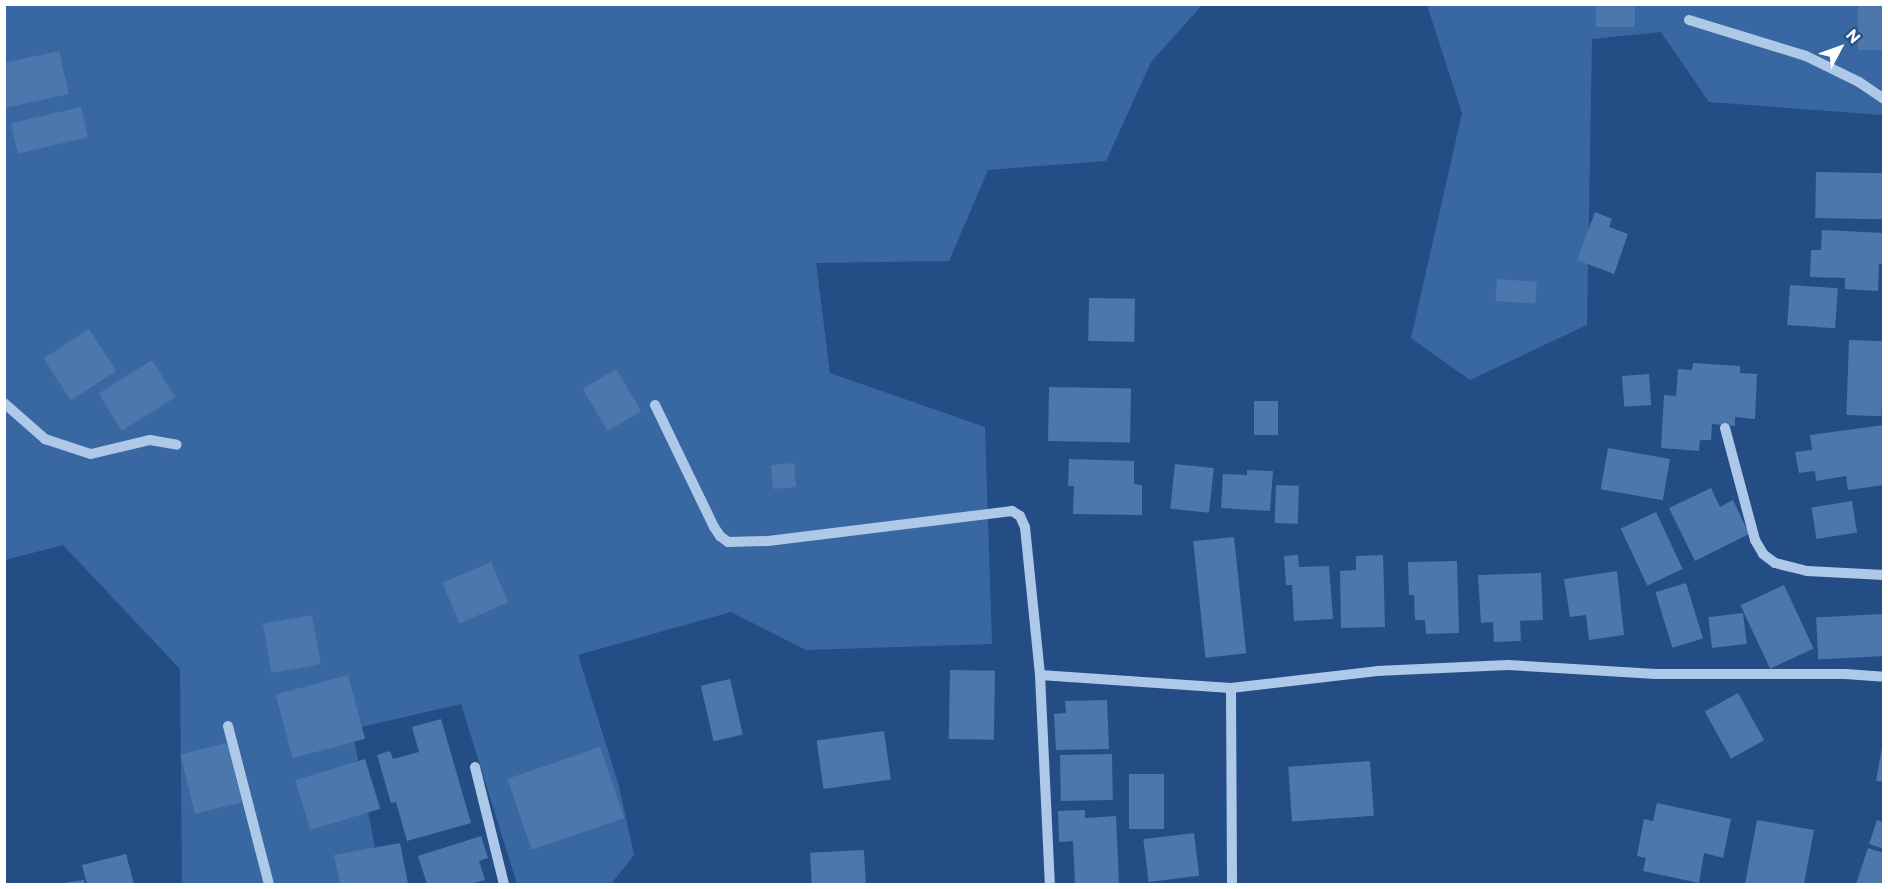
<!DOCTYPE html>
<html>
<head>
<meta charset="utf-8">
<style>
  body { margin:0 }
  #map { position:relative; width:1888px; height:889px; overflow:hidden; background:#244d85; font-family:Commissioner,sans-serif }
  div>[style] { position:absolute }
  .green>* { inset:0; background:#3867a2 }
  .building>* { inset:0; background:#4c77ad; transform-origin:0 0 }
  .minor>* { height:10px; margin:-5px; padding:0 5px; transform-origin:5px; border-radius:5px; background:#aec8e8 }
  span { translate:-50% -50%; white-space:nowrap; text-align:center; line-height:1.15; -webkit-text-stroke:5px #244d85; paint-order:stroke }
  .frame { position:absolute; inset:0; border:6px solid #fff; pointer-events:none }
  .north { position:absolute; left:1810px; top:18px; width:60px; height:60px; -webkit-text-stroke:4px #244d85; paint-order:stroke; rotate:49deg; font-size:16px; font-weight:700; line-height:24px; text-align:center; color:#fff }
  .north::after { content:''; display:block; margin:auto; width:21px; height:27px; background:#fff; clip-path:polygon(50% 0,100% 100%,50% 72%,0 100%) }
</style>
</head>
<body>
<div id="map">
  <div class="green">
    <i style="clip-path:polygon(4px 5px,1202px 5px,1151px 62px,1106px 161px,988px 170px,949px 261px,816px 263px,830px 373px,985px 427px,992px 644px,806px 650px,731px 612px,578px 655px,619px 786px,634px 855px,611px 884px,517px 884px,461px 704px,352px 729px,382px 884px,182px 884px,180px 669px,63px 545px,5px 560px)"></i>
    <i style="clip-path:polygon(1427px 5px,1883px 5px,1883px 115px,1709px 102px,1661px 32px,1592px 39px,1587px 325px,1470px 380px,1411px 338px,1462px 113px)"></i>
  </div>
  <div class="building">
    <i style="left:1858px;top:4px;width:26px;height:46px"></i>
    <i style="left:1596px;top:5px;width:39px;height:22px"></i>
    <i style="clip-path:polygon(59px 51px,69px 94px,4px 108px,4px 63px)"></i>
    <i style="left:81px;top:107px;width:31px;height:72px;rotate:77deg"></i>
    <i style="left:1816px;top:172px;width:68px;height:46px;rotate:1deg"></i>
    <i style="clip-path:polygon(1595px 212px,1612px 219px,1609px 227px,1628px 234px,1614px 274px,1577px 260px)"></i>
    <i style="clip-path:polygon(1822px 230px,1884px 233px,1884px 264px,1879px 264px,1878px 291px,1845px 289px,1845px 278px,1810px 277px,1811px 250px,1821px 250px)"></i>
    <i style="left:1497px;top:279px;width:40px;height:22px;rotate:4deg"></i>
    <i style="left:1790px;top:285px;width:48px;height:40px;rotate:4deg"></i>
    <i style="left:1089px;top:298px;width:46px;height:43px;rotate:1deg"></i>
    <i style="left:89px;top:329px;width:50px;height:54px;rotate:57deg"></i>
    <i style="left:1849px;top:340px;width:35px;height:75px;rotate:2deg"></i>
    <i style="left:152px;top:360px;width:44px;height:63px;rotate:58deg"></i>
    <i style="clip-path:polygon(1693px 363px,1740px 366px,1740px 373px,1757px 374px,1755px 419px,1735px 417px,1735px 426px,1712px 424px,1711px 440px,1700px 440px,1699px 451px,1661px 448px,1664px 395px,1676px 396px,1678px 369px,1692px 370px)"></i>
    <i style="left:616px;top:369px;width:49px;height:39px;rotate:59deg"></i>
    <i style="left:1649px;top:374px;width:31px;height:27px;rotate:86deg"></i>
    <i style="left:1049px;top:387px;width:82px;height:54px;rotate:1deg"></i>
    <i style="left:1254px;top:401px;width:24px;height:34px"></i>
    <i style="clip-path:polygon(1884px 425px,1884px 485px,1848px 490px,1846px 476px,1816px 481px,1815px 471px,1799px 473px,1795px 452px,1812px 450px,1810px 435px)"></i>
    <i style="left:1608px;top:448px;width:63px;height:42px;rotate:10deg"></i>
    <i style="clip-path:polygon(1069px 459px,1134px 461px,1134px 484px,1142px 485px,1142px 515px,1073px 514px,1074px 486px,1068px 486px)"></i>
    <i style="left:794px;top:463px;width:24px;height:23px;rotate:85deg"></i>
    <i style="left:1175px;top:464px;width:39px;height:45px;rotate:6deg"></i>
    <i style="clip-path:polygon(1247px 470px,1273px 471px,1270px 511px,1221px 508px,1223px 474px,1247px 475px)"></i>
    <i style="left:1276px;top:485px;width:23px;height:38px;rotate:2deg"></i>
    <i style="clip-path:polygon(1711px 488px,1720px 507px,1733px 500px,1749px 534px,1695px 561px,1669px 508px)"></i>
    <i style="left:1852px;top:501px;width:32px;height:41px;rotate:81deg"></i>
    <i style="left:1656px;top:512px;width:63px;height:39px;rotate:65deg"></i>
    <i style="left:1234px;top:537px;width:117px;height:41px;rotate:84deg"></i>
    <i style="clip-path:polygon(1298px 555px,1299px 567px,1329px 566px,1333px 619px,1294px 621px,1292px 585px,1286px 585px,1284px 556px)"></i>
    <i style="clip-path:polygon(1383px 555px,1385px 627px,1341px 628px,1340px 571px,1356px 570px,1356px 556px)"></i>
    <i style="clip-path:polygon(1457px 561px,1459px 633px,1426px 634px,1425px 620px,1415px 620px,1414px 595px,1409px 595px,1408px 562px)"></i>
    <i style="left:491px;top:562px;width:44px;height:53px;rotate:67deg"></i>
    <i style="clip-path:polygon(1617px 571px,1624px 635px,1589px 640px,1586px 615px,1570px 617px,1564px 579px)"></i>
    <i style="clip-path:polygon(1541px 573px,1543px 620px,1520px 621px,1521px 641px,1494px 642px,1493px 622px,1481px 623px,1478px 575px)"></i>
    <i style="left:1686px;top:583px;width:58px;height:32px;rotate:73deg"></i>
    <i style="left:1784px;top:585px;width:70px;height:48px;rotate:65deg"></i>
    <i style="left:1743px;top:613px;width:31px;height:35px;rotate:83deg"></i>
    <i style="left:1882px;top:614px;width:42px;height:66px;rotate:87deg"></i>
    <i style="left:312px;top:615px;width:50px;height:50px;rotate:80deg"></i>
    <i style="left:950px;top:670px;width:45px;height:69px;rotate:1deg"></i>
    <i style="left:348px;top:675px;width:66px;height:75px;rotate:75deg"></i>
    <i style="left:730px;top:679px;width:57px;height:30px;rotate:77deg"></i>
    <i style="left:1738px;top:693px;width:54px;height:38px;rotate:61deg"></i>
    <i style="clip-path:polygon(1107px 700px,1109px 749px,1056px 750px,1054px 714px,1066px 713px,1065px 701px)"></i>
    <i style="clip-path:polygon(441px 719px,471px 823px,407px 841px,396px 802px,391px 803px,377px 755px,390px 751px,393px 759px,419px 752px,412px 727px)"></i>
    <i style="left:884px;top:731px;width:49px;height:68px;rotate:82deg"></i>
    <i style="left:227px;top:743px;width:61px;height:48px;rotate:76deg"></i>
    <i style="left:600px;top:747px;width:75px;height:98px;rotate:71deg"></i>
    <i style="clip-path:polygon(1882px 748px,1884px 748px,1884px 782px,1876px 781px)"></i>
    <i style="left:1112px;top:754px;width:46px;height:52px;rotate:89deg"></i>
    <i style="left:365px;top:759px;width:52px;height:73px;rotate:73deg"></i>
    <i style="left:1370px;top:761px;width:55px;height:82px;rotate:86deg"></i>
    <i style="left:1129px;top:774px;width:35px;height:55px"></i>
    <i style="clip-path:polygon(1657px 803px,1731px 819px,1723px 858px,1704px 853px,1699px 883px,1643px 871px,1646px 858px,1637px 856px,1644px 819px,1653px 821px)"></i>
    <i style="clip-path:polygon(1085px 810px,1085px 818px,1116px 816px,1119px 884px,1075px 884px,1073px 841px,1059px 842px,1058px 811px)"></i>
    <i style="clip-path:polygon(1757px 820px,1814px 830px,1804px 884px,1745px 884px)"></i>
    <i style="clip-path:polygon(1877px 820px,1884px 823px,1884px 849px,1869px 844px)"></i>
    <i style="left:1194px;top:833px;width:43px;height:51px;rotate:83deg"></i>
    <i style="clip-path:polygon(481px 836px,488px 858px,479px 861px,485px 880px,471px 884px,427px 884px,418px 856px)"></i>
    <i style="clip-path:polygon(400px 843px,408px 884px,340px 884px,334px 855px)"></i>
    <i style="clip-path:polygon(1868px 848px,1884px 853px,1884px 884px,1856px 884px)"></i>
    <i style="left:864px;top:850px;width:34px;height:54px;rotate:87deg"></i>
    <i style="clip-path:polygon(126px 854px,134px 884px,87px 884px,82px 865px)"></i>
    <i style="clip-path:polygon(84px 880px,85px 884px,64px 884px,64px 883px)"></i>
  </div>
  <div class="minor">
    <i style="left:1689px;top:20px;width:122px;rotate:17.1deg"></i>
    <i style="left:1806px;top:56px;width:59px;rotate:26.1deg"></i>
    <i style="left:1859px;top:82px;width:30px;rotate:34deg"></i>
    <i style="left:4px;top:403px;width:55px;rotate:41.3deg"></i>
    <i style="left:45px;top:439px;width:48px;rotate:18.1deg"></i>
    <i style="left:91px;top:454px;width:61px;rotate:-13.3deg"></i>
    <i style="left:150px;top:440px;width:27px;rotate:10deg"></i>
    <i style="left:655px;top:405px;width:136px;rotate:64.2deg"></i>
    <i style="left:714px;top:527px;width:11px;rotate:56deg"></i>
    <i style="left:720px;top:536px;width:10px;rotate:37deg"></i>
    <i style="left:728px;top:542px;width:40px;rotate:-1.4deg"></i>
    <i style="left:768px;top:541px;width:246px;rotate:-7deg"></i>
    <i style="left:1012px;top:511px;width:9px;rotate:32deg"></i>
    <i style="left:1020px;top:516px;width:12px;rotate:66deg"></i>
    <i style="left:1025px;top:527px;width:149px;rotate:84.2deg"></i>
    <i style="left:1040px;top:675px;width:209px;rotate:87.3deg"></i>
    <i style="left:1725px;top:428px;width:116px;rotate:75deg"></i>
    <i style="left:1755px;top:540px;width:16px;rotate:60deg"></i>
    <i style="left:1763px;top:554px;width:15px;rotate:37deg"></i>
    <i style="left:1775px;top:563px;width:33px;rotate:14deg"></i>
    <i style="left:1807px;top:571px;width:77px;rotate:3deg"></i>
    <i style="left:1040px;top:675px;width:191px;rotate:3.9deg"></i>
    <i style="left:1231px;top:688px;width:147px;rotate:-6.6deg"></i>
    <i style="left:1377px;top:671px;width:131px;rotate:-2.6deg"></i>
    <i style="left:1508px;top:665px;width:148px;rotate:3.5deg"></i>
    <i style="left:1656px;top:674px;width:189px"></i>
    <i style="left:1845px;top:674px;width:39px;rotate:4deg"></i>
    <i style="left:1231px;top:688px;width:196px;rotate:89.7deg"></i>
    <i style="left:228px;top:726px;width:163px;rotate:75.5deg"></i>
    <i style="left:475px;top:767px;width:121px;rotate:76.1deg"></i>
  </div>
  <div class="frame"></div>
  <div class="north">N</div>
</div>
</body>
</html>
